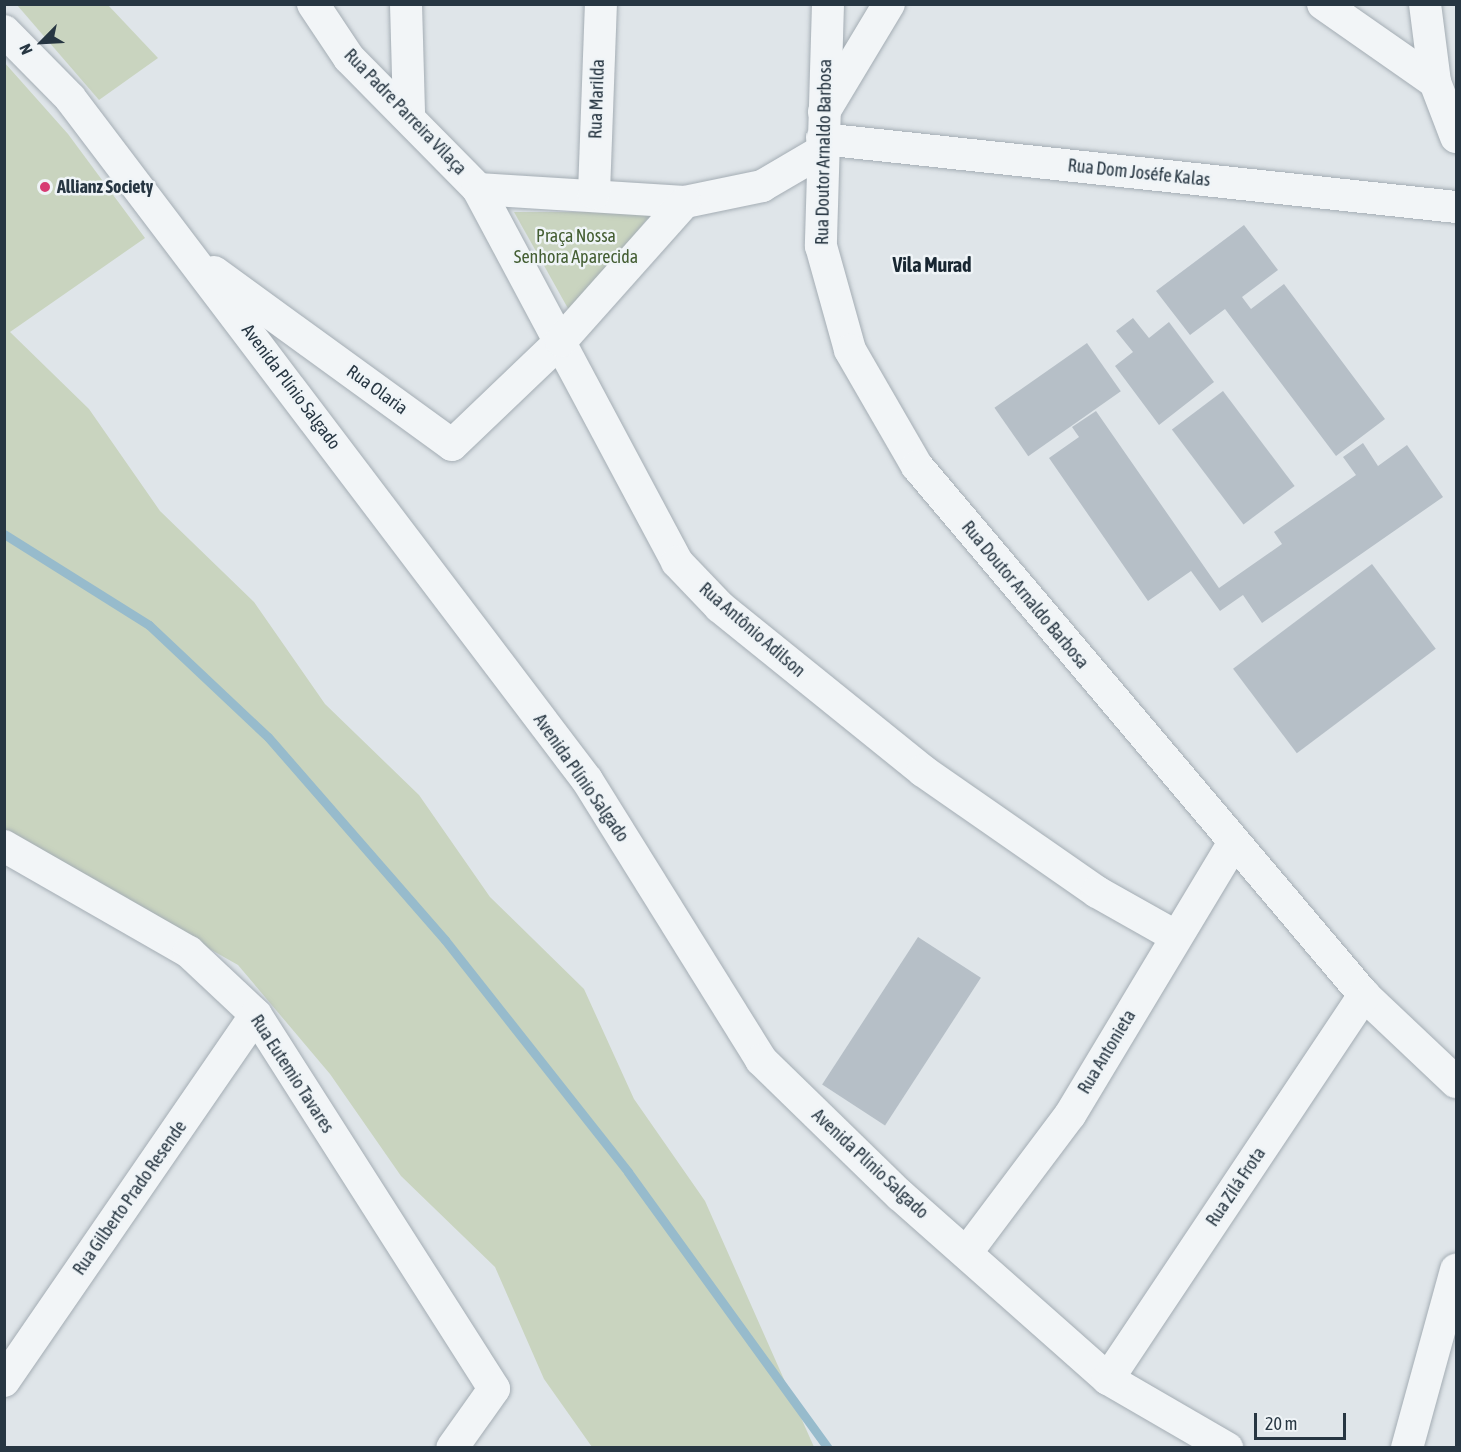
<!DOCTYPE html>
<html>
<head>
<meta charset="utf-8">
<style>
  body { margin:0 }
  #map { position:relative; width:1461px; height:1452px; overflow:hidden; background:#dfe5e9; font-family:"Asap Condensed",sans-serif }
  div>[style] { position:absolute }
  .green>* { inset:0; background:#c9d4bf }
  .stream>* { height:9px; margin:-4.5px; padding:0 4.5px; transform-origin:4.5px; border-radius:4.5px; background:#97bbcc }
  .building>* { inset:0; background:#b6bfc7; transform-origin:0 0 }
  .roads { filter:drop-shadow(0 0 2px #a4adb4) drop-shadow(0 0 2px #a4adb4) }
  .minor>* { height:32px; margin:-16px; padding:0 16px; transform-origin:16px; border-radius:16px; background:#f2f5f7 }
  .dots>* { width:16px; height:16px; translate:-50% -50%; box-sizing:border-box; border:3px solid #eff4f7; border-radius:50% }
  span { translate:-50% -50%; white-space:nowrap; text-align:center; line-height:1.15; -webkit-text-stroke:5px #eff4f7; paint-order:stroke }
  .street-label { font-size:18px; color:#273642 }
  .poi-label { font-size:18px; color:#273642; font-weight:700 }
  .left { translate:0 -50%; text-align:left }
  .park-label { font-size:18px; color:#445e33 }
  .neighbourhood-label { font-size:20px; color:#192732; font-weight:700 }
  .frame { position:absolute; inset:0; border:6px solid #273642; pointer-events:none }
  .north { position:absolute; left:12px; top:12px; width:60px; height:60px; -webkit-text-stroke:4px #eff4f7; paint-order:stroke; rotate:246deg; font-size:16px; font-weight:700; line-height:24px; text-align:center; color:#273642 }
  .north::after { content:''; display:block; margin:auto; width:21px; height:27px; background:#273642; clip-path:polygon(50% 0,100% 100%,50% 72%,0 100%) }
  .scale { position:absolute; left:1254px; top:1413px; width:92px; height:27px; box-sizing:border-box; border:3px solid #273642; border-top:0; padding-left:8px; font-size:18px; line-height:21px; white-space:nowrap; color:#273642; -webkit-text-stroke:4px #eff4f7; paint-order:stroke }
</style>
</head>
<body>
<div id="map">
  <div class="green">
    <i style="clip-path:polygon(17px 5px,108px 5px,158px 58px,99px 100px)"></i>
    <i style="clip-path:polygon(4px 62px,68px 134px,145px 238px,10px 332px,89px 409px,160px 511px,254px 602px,325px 704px,419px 795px,490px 897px,584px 989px,634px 1099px,705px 1201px,814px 1447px,592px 1447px,544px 1379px,495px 1267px,401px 1176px,330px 1074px,238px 965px,5px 833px)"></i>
    <i style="clip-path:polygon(514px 212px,653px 212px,570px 312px)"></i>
  </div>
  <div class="stream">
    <i style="left:4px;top:534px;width:171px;rotate:32.1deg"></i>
    <i style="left:149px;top:625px;width:163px;rotate:43.3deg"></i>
    <i style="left:268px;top:737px;width:269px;rotate:48.9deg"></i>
    <i style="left:445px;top:940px;width:295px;rotate:51.7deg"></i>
    <i style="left:628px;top:1172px;width:341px;rotate:54.1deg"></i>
  </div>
  <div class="building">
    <i style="clip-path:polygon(1244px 225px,1278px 270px,1242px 297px,1251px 309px,1284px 284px,1385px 419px,1336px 456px,1225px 309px,1190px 335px,1156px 291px)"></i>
    <i style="clip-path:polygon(1133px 318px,1149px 338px,1169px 322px,1214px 382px,1159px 425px,1115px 366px,1133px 352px,1116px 331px)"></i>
    <i style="left:1087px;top:343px;width:59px;height:113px;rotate:55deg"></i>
    <i style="left:1223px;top:391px;width:119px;height:64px;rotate:53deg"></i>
    <i style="clip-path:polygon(1096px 411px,1219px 588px,1282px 544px,1274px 532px,1356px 475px,1343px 457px,1363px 443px,1378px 466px,1407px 445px,1443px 497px,1262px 623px,1243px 595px,1220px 611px,1191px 571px,1148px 601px,1049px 458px,1079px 437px,1072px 427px)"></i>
    <i style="left:1372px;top:564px;width:106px;height:174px;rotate:53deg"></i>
    <i style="left:918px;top:937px;width:75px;height:176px;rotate:33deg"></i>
  </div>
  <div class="roads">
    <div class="minor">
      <i style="left:313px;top:4px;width:65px;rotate:56.3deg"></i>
      <i style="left:349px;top:58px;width:184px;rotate:45.4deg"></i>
      <i style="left:478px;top:189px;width:423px;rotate:61.9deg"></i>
      <i style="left:677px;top:562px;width:62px;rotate:46.3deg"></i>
      <i style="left:720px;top:607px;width:261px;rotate:38.9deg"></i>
      <i style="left:923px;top:771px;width:212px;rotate:34.8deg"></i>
      <i style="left:1097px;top:892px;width:90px;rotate:29.4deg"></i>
      <i style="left:406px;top:4px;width:109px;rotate:88.4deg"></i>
      <i style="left:828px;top:4px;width:242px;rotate:91.7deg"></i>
      <i style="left:821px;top:246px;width:108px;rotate:74.4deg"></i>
      <i style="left:850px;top:350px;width:134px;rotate:60deg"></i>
      <i style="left:917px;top:466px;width:693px;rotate:49.8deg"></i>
      <i style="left:1364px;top:995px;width:127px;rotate:43.4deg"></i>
      <i style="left:1323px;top:4px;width:136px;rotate:34.9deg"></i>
      <i style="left:1425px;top:4px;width:79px;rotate:82.7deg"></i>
      <i style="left:1435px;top:82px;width:59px;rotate:69.1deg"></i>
      <i style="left:4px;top:31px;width:94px;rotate:45.4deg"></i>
      <i style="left:70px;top:98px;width:856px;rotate:52.84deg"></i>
      <i style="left:587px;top:780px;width:330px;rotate:58.1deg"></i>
      <i style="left:761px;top:1060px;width:194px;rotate:44.2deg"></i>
      <i style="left:900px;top:1195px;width:278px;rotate:41.5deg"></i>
      <i style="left:1108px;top:1379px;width:138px;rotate:30.1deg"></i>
      <i style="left:824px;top:112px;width:126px;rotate:-59deg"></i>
      <i style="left:822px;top:139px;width:638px;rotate:6.12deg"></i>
      <i style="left:478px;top:189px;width:207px;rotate:3.6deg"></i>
      <i style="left:685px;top:202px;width:79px;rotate:-11.7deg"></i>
      <i style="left:762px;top:186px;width:69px;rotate:-30.3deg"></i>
      <i style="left:594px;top:193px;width:189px;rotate:-87.9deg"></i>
      <i style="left:214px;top:272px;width:294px;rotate:36deg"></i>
      <i style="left:452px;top:445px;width:151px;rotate:-43.7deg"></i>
      <i style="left:561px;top:341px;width:186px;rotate:-48.3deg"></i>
      <i style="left:4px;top:846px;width:213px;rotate:29.8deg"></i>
      <i style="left:189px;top:952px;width:92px;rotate:43.2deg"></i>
      <i style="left:256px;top:1015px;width:443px;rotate:57.5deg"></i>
      <i style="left:494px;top:1389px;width:72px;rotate:125.4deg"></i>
      <i style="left:967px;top:1252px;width:171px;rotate:-53.1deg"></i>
      <i style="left:1070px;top:1115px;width:316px;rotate:-59deg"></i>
      <i style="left:1108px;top:1379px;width:462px;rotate:-56.3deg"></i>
      <i style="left:4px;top:1381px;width:444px;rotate:-55.5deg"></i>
      <i style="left:1407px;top:1448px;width:185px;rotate:-74.6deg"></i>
    </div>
  </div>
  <div class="dots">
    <i style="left:45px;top:187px;background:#d73b72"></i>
  </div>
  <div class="street-label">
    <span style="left:597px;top:99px;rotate:-88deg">Rua Marilda</span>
    <span style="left:405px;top:112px;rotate:46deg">Rua Padre Parreira Vilaça</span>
    <span style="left:824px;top:152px;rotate:-89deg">Rua Doutor Arnaldo Barbosa</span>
    <span style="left:1139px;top:173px;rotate:6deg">Rua Dom Joséfe Kalas</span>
    <span style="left:291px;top:387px;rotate:53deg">Avenida Plínio Salgado</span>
    <span style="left:377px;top:390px;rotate:36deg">Rua Olaria</span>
    <span style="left:1025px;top:595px;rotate:50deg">Rua Doutor Arnaldo Barbosa</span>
    <span style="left:752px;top:630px;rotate:41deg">Rua Antônio Adilson</span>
    <span style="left:581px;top:778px;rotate:55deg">Avenida Plínio Salgado</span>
    <span style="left:1107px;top:1052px;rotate:-59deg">Rua Antonieta</span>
    <span style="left:292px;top:1074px;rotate:57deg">Rua Eutemio Tavares</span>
    <span style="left:870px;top:1164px;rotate:43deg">Avenida Plínio Salgado</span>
    <span style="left:1236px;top:1187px;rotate:-56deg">Rua Zilá Frota</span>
    <span style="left:130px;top:1198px;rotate:-55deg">Rua Gilberto Prado Resende</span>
  </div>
  <div class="poi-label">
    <span class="left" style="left:57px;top:187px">Allianz Society</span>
  </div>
  <div class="park-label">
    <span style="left:576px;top:247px">Praça Nossa<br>Senhora Aparecida</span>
  </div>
  <div class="neighbourhood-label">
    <span style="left:932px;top:264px">Vila Murad</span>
  </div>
  <div class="frame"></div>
  <div class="north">N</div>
  <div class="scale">20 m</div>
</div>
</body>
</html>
